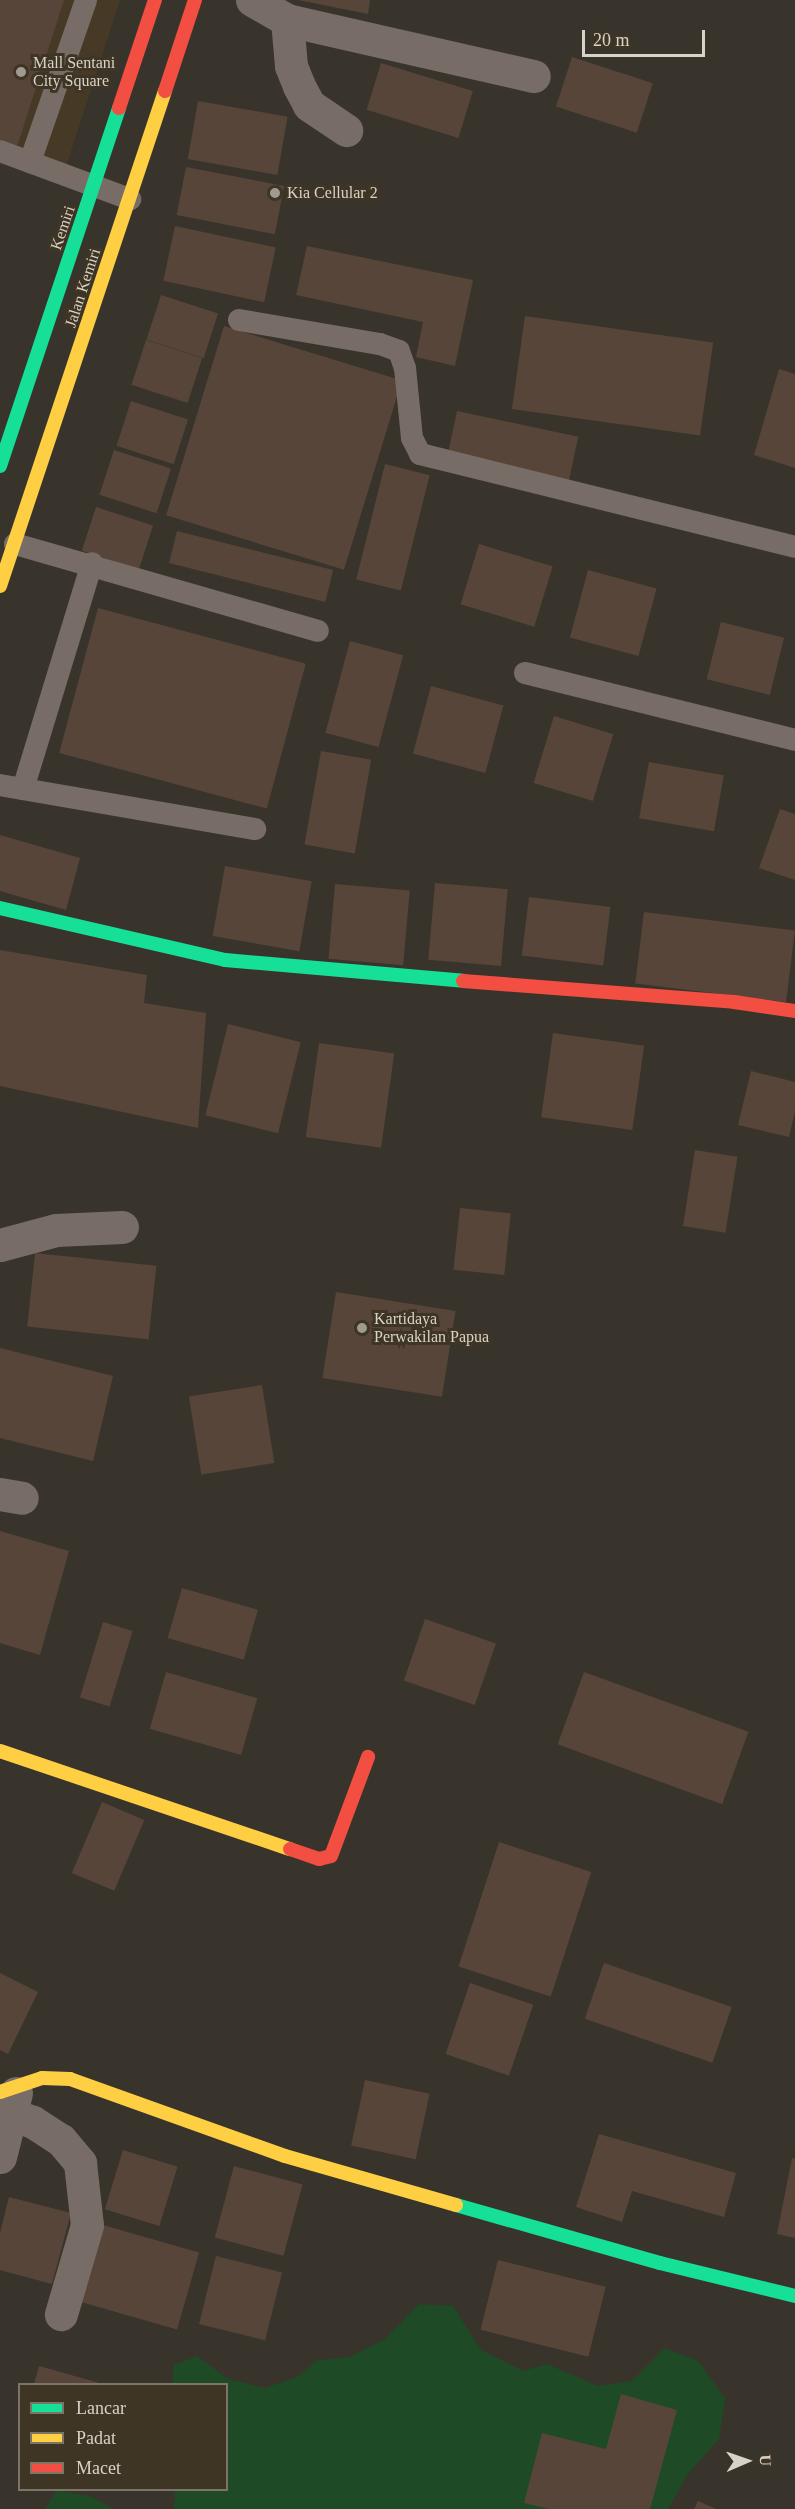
<!DOCTYPE html>
<html>
<head>
<meta charset="utf-8">
<style>
  body { margin:0 }
  #map { position:relative; width:795px; height:2509px; overflow:hidden; background:#39342b; font-family:"Times New Roman",serif }
  div>[style] { position:absolute }
  .built>* { inset:0; background:#463a26 }
  .green>* { inset:0; background:#1e4a25 }
  .building>* { inset:0; background:#574539; transform-origin:0 0 }
  .lane>* { height:22px; margin:-11px; padding:0 11px; transform-origin:11px; border-radius:11px; background:#786c67 }
  .street>* { height:33px; margin:-16.5px; padding:0 16.5px; transform-origin:16.5px; border-radius:16.5px; background:#786c67 }
  .fast>* { height:14px; margin:-7px; padding:0 7px; transform-origin:7px; border-radius:7px; background:#16e098 }
  .slow>* { height:14px; margin:-7px; padding:0 7px; transform-origin:7px; border-radius:7px; background:#ffcf43 }
  .jam>* { height:14px; margin:-7px; padding:0 7px; transform-origin:7px; border-radius:7px; background:#f24e42 }
  .dots>* { width:16px; height:16px; translate:-50% -50%; box-sizing:border-box; border:3px solid #3f3525; border-radius:50% }
  span { translate:-50% -50%; white-space:nowrap; text-align:center; line-height:1.15; -webkit-text-stroke:6px #3f3525; paint-order:stroke }
  .poi-label { font-size:16px; color:#d8d2c8 }
  .left { translate:0 -50%; text-align:left }
  .street-label { font-size:16px; color:#d8d2c8 }
  .legend { position:absolute; left:18px; top:2383px; width:210px; height:108px; box-sizing:border-box; background:#3f3525; border:2px solid #7c7466; margin:0; padding:8px 10px; list-style:none; font-size:18px; color:#d8d2c8 }
  .legend li { display:flex; align-items:center; gap:12px; height:30px }
  .legend b { width:30px; border:2px solid #7c7466 }
  .north { position:absolute; left:717px; top:2431px; width:60px; height:60px; -webkit-text-stroke:4px #3f3525; paint-order:stroke; rotate:88deg; font-size:16px; font-weight:700; line-height:24px; text-align:center; color:#d8d2c8 }
  .north::after { content:''; display:block; margin:auto; width:21px; height:27px; background:#d8d2c8; clip-path:polygon(50% 0,100% 100%,50% 72%,0 100%) }
  .scale { position:absolute; left:582px; top:30px; width:123px; height:27px; box-sizing:border-box; border:3px solid #d8d2c8; border-top:0; padding-left:8px; font-size:18px; line-height:21px; white-space:nowrap; color:#d8d2c8; -webkit-text-stroke:4px #3f3525; paint-order:stroke }
</style>
</head>
<body>
<div id="map">
  <div class="built">
    <i style="clip-path:polygon(0 0,120px 0,63px 176px,0 155px)"></i>
  </div>
  <div class="green">
    <i style="clip-path:polygon(419px 2304px,453px 2306px,481px 2350px,523px 2371px,547px 2364px,598px 2386px,632px 2381px,665px 2348px,698px 2361px,725px 2398px,719px 2439px,687px 2475px,668px 2509px,174px 2509px,175px 2490px,226px 2490px,226px 2384px,172px 2384px,174px 2365px,197px 2356px,228px 2379px,265px 2388px,297px 2377px,318px 2360px,350px 2357px,385px 2339px)"></i>
    <i style="clip-path:polygon(57px 2490px,92px 2497px,114px 2509px,45px 2509px)"></i>
  </div>
  <div class="building">
    <i style="clip-path:polygon(0 0,64px 0,16px 150px,0 144px)"></i>
    <i style="clip-path:polygon(298px 0,370px 0,368px 14px)"></i>
    <i style="left:572px;top:57px;width:85px;height:52px;rotate:18deg"></i>
    <i style="left:381px;top:63px;width:96px;height:49px;rotate:17deg"></i>
    <i style="left:198px;top:101px;width:91px;height:59px;rotate:10deg"></i>
    <i style="left:186px;top:167px;width:100px;height:49px;rotate:11deg"></i>
    <i style="left:175px;top:226px;width:103px;height:56px;rotate:12deg"></i>
    <i style="clip-path:polygon(307px 246px,473px 280px,455px 366px,416px 357px,423px 322px,296px 295px)"></i>
    <i style="left:161px;top:295px;width:60px;height:47px;rotate:18deg"></i>
    <i style="left:525px;top:316px;width:190px;height:94px;rotate:8deg"></i>
    <i style="left:224px;top:326px;width:186px;height:198px;rotate:17deg"></i>
    <i style="left:146px;top:340px;width:59px;height:47px;rotate:18deg"></i>
    <i style="clip-path:polygon(779px 369px,795px 374px,795px 468px,754px 455px)"></i>
    <i style="left:131px;top:401px;width:60px;height:47px;rotate:18deg"></i>
    <i style="left:457px;top:411px;width:124px;height:44px;rotate:12deg"></i>
    <i style="left:114px;top:450px;width:60px;height:47px;rotate:18deg"></i>
    <i style="left:385px;top:464px;width:46px;height:119px;rotate:14deg"></i>
    <i style="left:96px;top:507px;width:60px;height:46px;rotate:18deg"></i>
    <i style="left:177px;top:531px;width:161px;height:33px;rotate:14deg"></i>
    <i style="left:479px;top:544px;width:77px;height:63px;rotate:17deg"></i>
    <i style="left:588px;top:570px;width:71px;height:70px;rotate:15deg"></i>
    <i style="left:98px;top:608px;width:215px;height:150px;rotate:15deg"></i>
    <i style="left:721px;top:622px;width:65px;height:59px;rotate:14deg"></i>
    <i style="left:350px;top:641px;width:55px;height:95px;rotate:15deg"></i>
    <i style="left:431px;top:686px;width:75px;height:70px;rotate:15deg"></i>
    <i style="left:554px;top:716px;width:62px;height:70px;rotate:17deg"></i>
    <i style="left:321px;top:751px;width:51px;height:95px;rotate:10deg"></i>
    <i style="left:649px;top:762px;width:76px;height:57px;rotate:10deg"></i>
    <i style="clip-path:polygon(780px 809px,795px 814px,795px 880px,759px 868px)"></i>
    <i style="clip-path:polygon(0 835px,80px 858px,66px 910px,0 891px)"></i>
    <i style="left:225px;top:866px;width:88px;height:71px;rotate:10deg"></i>
    <i style="left:435px;top:883px;width:73px;height:77px;rotate:5deg"></i>
    <i style="left:335px;top:884px;width:75px;height:75px;rotate:5deg"></i>
    <i style="left:529px;top:897px;width:82px;height:59px;rotate:7deg"></i>
    <i style="left:644px;top:912px;width:152px;height:72px;rotate:7deg"></i>
    <i style="clip-path:polygon(0 950px,147px 975px,144px 1003px,206px 1013px,198px 1128px,0 1086px)"></i>
    <i style="left:228px;top:1024px;width:75px;height:94px;rotate:14deg"></i>
    <i style="left:553px;top:1033px;width:92px;height:85px;rotate:8deg"></i>
    <i style="left:319px;top:1043px;width:76px;height:95px;rotate:8deg"></i>
    <i style="clip-path:polygon(751px 1071px,795px 1082px,795px 1111px,789px 1137px,738px 1125px)"></i>
    <i style="left:695px;top:1150px;width:43px;height:77px;rotate:9deg"></i>
    <i style="left:460px;top:1208px;width:51px;height:62px;rotate:6deg"></i>
    <i style="left:35px;top:1253px;width:122px;height:74px;rotate:6deg"></i>
    <i style="left:336px;top:1292px;width:121px;height:87px;rotate:9deg"></i>
    <i style="clip-path:polygon(0 1348px,113px 1376px,93px 1461px,0 1438px)"></i>
    <i style="left:262px;top:1385px;width:79px;height:74px;rotate:81deg"></i>
    <i style="clip-path:polygon(0 1531px,69px 1551px,40px 1655px,0 1643px)"></i>
    <i style="left:182px;top:1588px;width:79px;height:52px;rotate:16deg"></i>
    <i style="left:425px;top:1619px;width:75px;height:65px;rotate:19deg"></i>
    <i style="left:103px;top:1622px;width:31px;height:79px;rotate:17deg"></i>
    <i style="left:166px;top:1672px;width:95px;height:59px;rotate:16deg"></i>
    <i style="left:584px;top:1672px;width:175px;height:77px;rotate:20deg"></i>
    <i style="left:102px;top:1802px;width:46px;height:77px;rotate:23deg"></i>
    <i style="left:499px;top:1842px;width:97px;height:131px;rotate:18deg"></i>
    <i style="left:604px;top:1963px;width:135px;height:59px;rotate:19deg"></i>
    <i style="clip-path:polygon(0 1973px,38px 1992px,8px 2054px,0 2050px)"></i>
    <i style="left:470px;top:1983px;width:67px;height:75px;rotate:19deg"></i>
    <i style="left:365px;top:2080px;width:66px;height:67px;rotate:12deg"></i>
    <i style="clip-path:polygon(599px 2134px,736px 2173px,724px 2217px,632px 2191px,622px 2222px,576px 2207px)"></i>
    <i style="left:123px;top:2150px;width:57px;height:62px;rotate:17deg"></i>
    <i style="clip-path:polygon(792px 2158px,795px 2159px,795px 2238px,777px 2234px)"></i>
    <i style="left:234px;top:2166px;width:71px;height:74px;rotate:15deg"></i>
    <i style="clip-path:polygon(9px 2197px,71px 2213px,52px 2284px,0 2270px,0 2233px)"></i>
    <i style="left:103px;top:2225px;width:100px;height:80px;rotate:16deg"></i>
    <i style="left:216px;top:2256px;width:68px;height:70px;rotate:14deg"></i>
    <i style="left:498px;top:2260px;width:111px;height:72px;rotate:14deg"></i>
    <i style="clip-path:polygon(39px 2366px,103px 2384px,34px 2384px)"></i>
    <i style="clip-path:polygon(621px 2394px,677px 2410px,650px 2509px,549px 2509px,524px 2503px,542px 2433px,606px 2449px)"></i>
    <i style="clip-path:polygon(698px 2501px,716px 2509px,694px 2509px)"></i>
  </div>
  <div class="lane">
    <i style="left:0;top:151px;width:139px;rotate:20.3deg"></i>
    <i style="left:30px;top:162px;width:171px;rotate:-70.9deg"></i>
    <i style="left:239px;top:320px;width:143px;rotate:9.7deg"></i>
    <i style="left:380px;top:344px;width:20px;rotate:20deg"></i>
    <i style="left:399px;top:351px;width:18px;rotate:71deg"></i>
    <i style="left:405px;top:368px;width:70px;rotate:84.3deg"></i>
    <i style="left:412px;top:438px;width:18px;rotate:63deg"></i>
    <i style="left:420px;top:454px;width:386px;rotate:13.9deg"></i>
    <i style="left:15px;top:544px;width:315px;rotate:16deg"></i>
    <i style="left:525px;top:673px;width:278px;rotate:13.9deg"></i>
    <i style="left:0;top:785px;width:259px;rotate:9.8deg"></i>
    <i style="left:23px;top:789px;width:236px;rotate:-73deg"></i>
  </div>
  <div class="street">
    <i style="left:252px;top:0;width:40px;rotate:29.7deg"></i>
    <i style="left:287px;top:20px;width:253px;rotate:12.8deg"></i>
    <i style="left:287px;top:20px;width:46px;rotate:85deg"></i>
    <i style="left:291px;top:66px;width:22px;rotate:68deg"></i>
    <i style="left:299px;top:86px;width:21px;rotate:62deg"></i>
    <i style="left:309px;top:105px;width:45px;rotate:34deg"></i>
    <i style="left:0;top:1245px;width:58px;rotate:-15deg"></i>
    <i style="left:56px;top:1230px;width:66px;rotate:-2.6deg"></i>
    <i style="left:0;top:1494px;width:22px;rotate:10deg"></i>
    <i style="left:10px;top:2114px;width:24px;rotate:19deg"></i>
    <i style="left:33px;top:2122px;width:33px;rotate:33deg"></i>
    <i style="left:61px;top:2140px;width:30px;rotate:50deg"></i>
    <i style="left:80px;top:2163px;width:62px;rotate:83.6deg"></i>
    <i style="left:87px;top:2225px;width:93px;rotate:106.3deg"></i>
    <i style="left:0;top:2157px;width:66px;rotate:-76deg"></i>
  </div>
  <div class="fast">
    <i style="left:0;top:466px;width:377px;rotate:-71.6deg"></i>
    <i style="left:0;top:908px;width:231px;rotate:13deg"></i>
    <i style="left:225px;top:960px;width:239px;rotate:5deg"></i>
    <i style="left:456px;top:2205px;width:212px;rotate:15.9deg"></i>
    <i style="left:660px;top:2263px;width:139px;rotate:13.7deg"></i>
  </div>
  <div class="slow">
    <i style="left:0;top:586px;width:522px;rotate:-71.57deg"></i>
    <i style="left:0;top:1751px;width:306px;rotate:18.7deg"></i>
    <i style="left:0;top:2092px;width:44px;rotate:-18.4deg"></i>
    <i style="left:42px;top:2078px;width:28px;rotate:2deg"></i>
    <i style="left:70px;top:2079px;width:228px;rotate:19.7deg"></i>
    <i style="left:285px;top:2156px;width:178px;rotate:16deg"></i>
  </div>
  <div class="jam">
    <i style="left:165px;top:91px;width:96px;rotate:-71.8deg"></i>
    <i style="left:119px;top:108px;width:114px;rotate:-71.6deg"></i>
    <i style="left:463px;top:981px;width:272px;rotate:4.4deg"></i>
    <i style="left:734px;top:1002px;width:62px;rotate:8.4deg"></i>
    <i style="left:290px;top:1849px;width:31px;rotate:19deg"></i>
    <i style="left:319px;top:1859px;width:12px;rotate:-14deg"></i>
    <i style="left:331px;top:1856px;width:106px;rotate:-69.5deg"></i>
  </div>
  <div class="dots">
    <i style="left:21px;top:72px;background:#a09b91"></i>
    <i style="left:275px;top:193px;background:#a09b91"></i>
    <i style="left:362px;top:1328px;background:#a09b91"></i>
  </div>
  <div class="poi-label">
    <span class="left" style="left:33px;top:72px">Mall Sentani<br>City Square</span>
    <span class="left" style="left:287px;top:193px">Kia Cellular 2</span>
    <span class="left" style="left:374px;top:1328px">Kartidaya<br>Perwakilan Papua</span>
  </div>
  <div class="street-label">
    <span style="left:63px;top:228px;rotate:-71deg">Kemiri</span>
    <span style="left:83px;top:288px;rotate:-72deg">Jalan Kemiri</span>
  </div>
  <ul class="legend">
  <li><b style="height:8px;background:#16e098"></b>Lancar</li>
  <li><b style="height:8px;background:#ffcf43"></b>Padat</li>
  <li><b style="height:8px;background:#f24e42"></b>Macet</li>
  </ul>
  <div class="north">U</div>
  <div class="scale">20 m</div>
</div>
</body>
</html>
